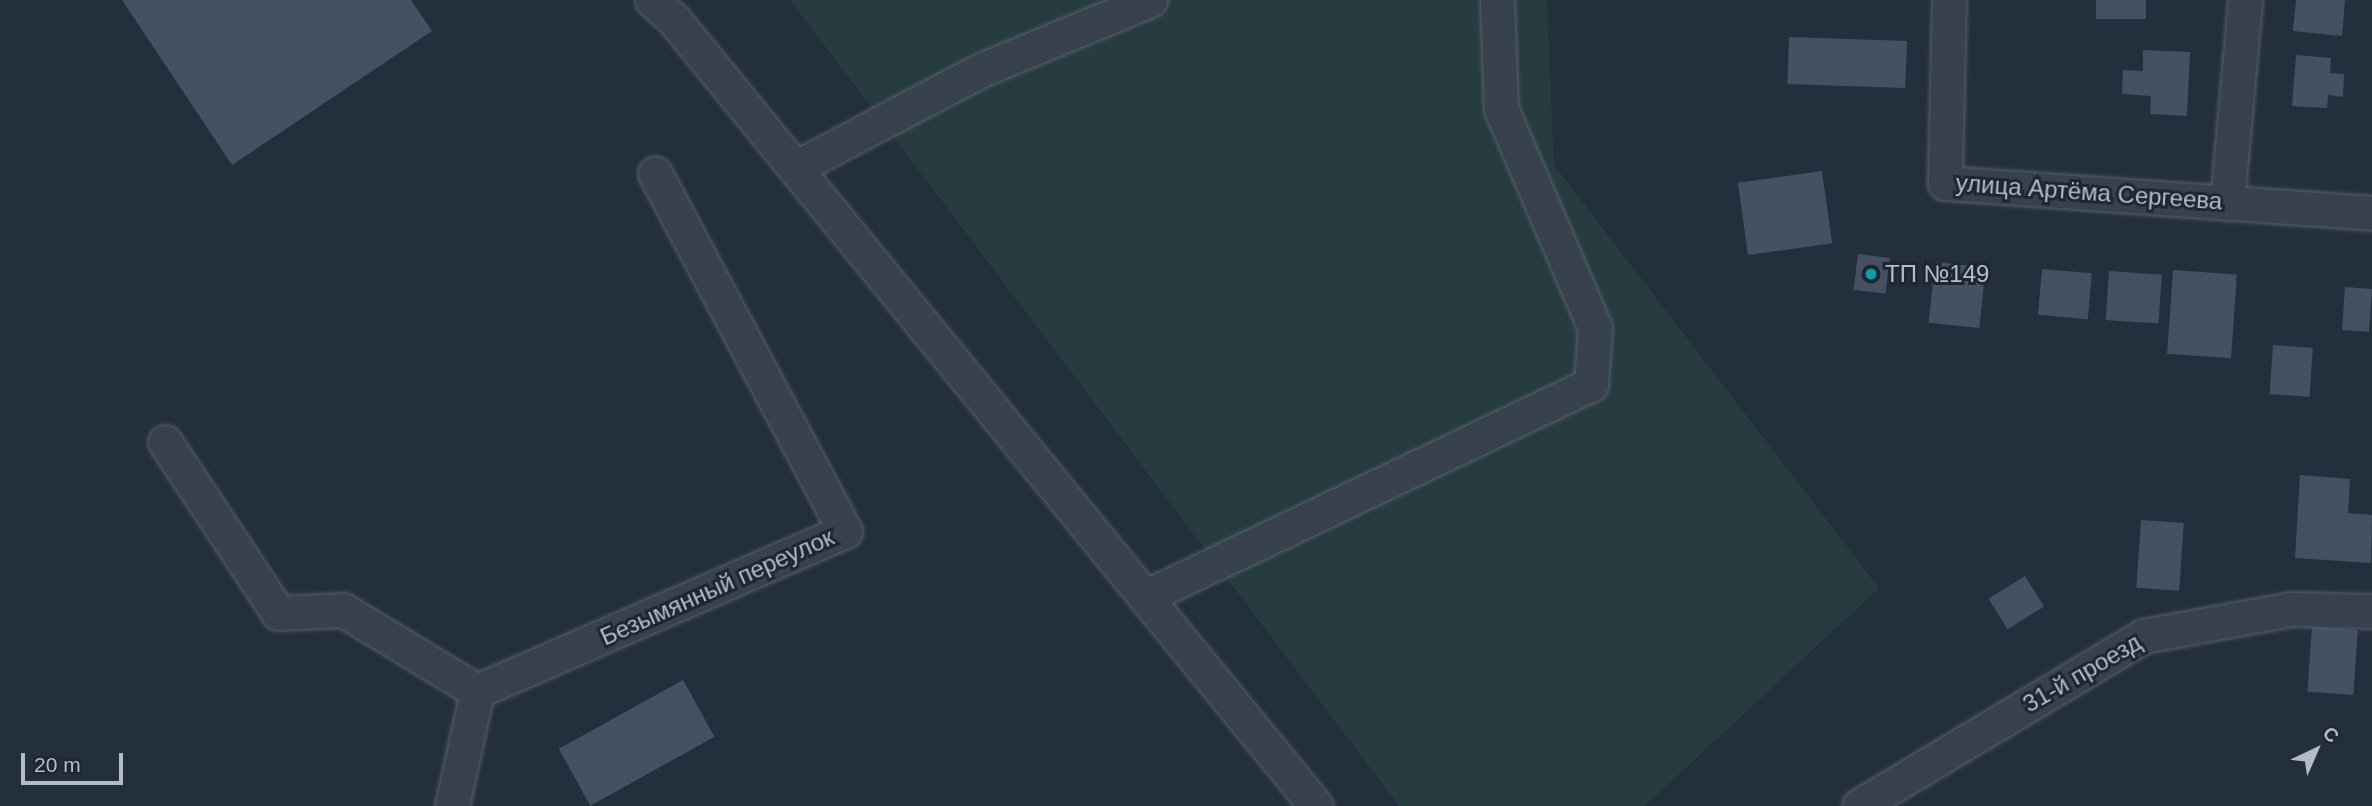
<!DOCTYPE html>
<html>
<head>
<meta charset="utf-8">
<style>
  body { margin:0 }
  #map { position:relative; width:2372px; height:806px; overflow:hidden; background:#242f3e; font-family:Arial,sans-serif }
  div>[style] { position:absolute }
  .green>* { inset:0; background:#263c3f }
  .building>* { inset:0; background:#455162; transform-origin:0 0 }
  .roads { filter:drop-shadow(0 0 2px #565f6c) drop-shadow(0 0 2px #565f6c) }
  .minor>* { height:33px; margin:-16.5px; padding:0 16.5px; transform-origin:16.5px; border-radius:16.5px; background:#38414e }
  .dots>* { width:19px; height:19px; translate:-50% -50%; box-sizing:border-box; border:4px solid #1d2633; border-radius:50% }
  span { translate:-50% -50%; white-space:nowrap; text-align:center; line-height:1.15; -webkit-text-stroke:6px #1d2633; paint-order:stroke }
  .street-label { font-size:24px; color:#b4bcc9 }
  .poi-label { font-size:24px; color:#b4bcc9 }
  .left { translate:0 -50%; text-align:left }
  .north { position:absolute; left:2281px; top:715px; width:70px; height:70px; -webkit-text-stroke:5px #1d2633; paint-order:stroke; rotate:44deg; font-size:19px; font-weight:700; line-height:28px; text-align:center; color:#b4bcc9 }
  .north::after { content:''; display:block; margin:auto; width:24px; height:32px; background:#b4bcc9; clip-path:polygon(50% 0,100% 100%,50% 72%,0 100%) }
  .scale { position:absolute; left:21px; top:753px; width:102px; height:32px; box-sizing:border-box; border:4px solid #b4bcc9; border-top:0; padding-left:9px; font-size:21px; line-height:24px; white-space:nowrap; color:#b4bcc9; -webkit-text-stroke:5px #1d2633; paint-order:stroke }
</style>
</head>
<body>
<div id="map">
  <div class="green">
    <i style="clip-path:polygon(790px 0,1547px 0,1554px 165px,1879px 588px,1645px 806px,1399px 806px)"></i>
  </div>
  <div class="building">
    <i style="clip-path:polygon(122px 0,411px 0,432px 31px,232px 165px)"></i>
    <i style="left:2096px;top:0;width:50px;height:19px"></i>
    <i style="clip-path:polygon(2296px 0,2345px 0,2342px 36px,2293px 31px)"></i>
    <i style="left:1789px;top:37px;width:118px;height:47px;rotate:2deg"></i>
    <i style="clip-path:polygon(2143px 50px,2190px 52px,2187px 116px,2150px 114px,2151px 96px,2122px 94px,2123px 70px,2143px 71px)"></i>
    <i style="clip-path:polygon(2296px 55px,2331px 58px,2330px 73px,2344px 74px,2343px 97px,2328px 95px,2327px 108px,2292px 106px)"></i>
    <i style="left:1822px;top:171px;width:73px;height:85px;rotate:82deg"></i>
    <i style="left:1858px;top:254px;width:32px;height:36px;rotate:7deg"></i>
    <i style="left:1935px;top:262px;width:51px;height:61px;rotate:6deg"></i>
    <i style="left:2042px;top:269px;width:50px;height:46px;rotate:5deg"></i>
    <i style="left:2173px;top:270px;width:64px;height:84px;rotate:4deg"></i>
    <i style="left:2109px;top:271px;width:53px;height:49px;rotate:4deg"></i>
    <i style="left:2345px;top:287px;width:27px;height:43px;rotate:4deg"></i>
    <i style="left:2273px;top:345px;width:40px;height:49px;rotate:4deg"></i>
    <i style="clip-path:polygon(2300px 475px,2350px 479px,2348px 513px,2372px 515px,2371px 563px,2295px 558px)"></i>
    <i style="left:2141px;top:520px;width:43px;height:68px;rotate:4deg"></i>
    <i style="left:2025px;top:576px;width:36px;height:43px;rotate:58deg"></i>
    <i style="left:2312px;top:627px;width:46px;height:65px;rotate:4deg"></i>
    <i style="left:683px;top:680px;width:65px;height:142px;rotate:61deg"></i>
  </div>
  <div class="roads">
    <div class="minor">
      <i style="left:652px;top:0;width:31px;rotate:42deg"></i>
      <i style="left:675px;top:21px;width:1013px;rotate:50.77deg"></i>
      <i style="left:1949px;top:0;width:183px;rotate:91.3deg"></i>
      <i style="left:1945px;top:183px;width:428px;rotate:4deg"></i>
      <i style="left:795px;top:168px;width:210px;rotate:-27.8deg"></i>
      <i style="left:981px;top:70px;width:183px;rotate:-22.5deg"></i>
      <i style="left:2227px;top:203px;width:204px;rotate:-84.9deg"></i>
      <i style="left:165px;top:442px;width:205px;rotate:56.5deg"></i>
      <i style="left:278px;top:613px;width:65px;rotate:-2.6deg"></i>
      <i style="left:343px;top:610px;width:157px;rotate:31.2deg"></i>
      <i style="left:1145px;top:597px;width:494px;rotate:-25.5deg"></i>
      <i style="left:1591px;top:384px;width:56px;rotate:-85.9deg"></i>
      <i style="left:1595px;top:328px;width:238px;rotate:-113.2deg"></i>
      <i style="left:1501px;top:109px;width:109px;rotate:-92.1deg"></i>
      <i style="left:452px;top:806px;width:118px;rotate:-77.7deg"></i>
      <i style="left:477px;top:691px;width:401px;rotate:-23.5deg"></i>
      <i style="left:845px;top:531px;width:405px;rotate:-118deg"></i>
      <i style="left:1859px;top:806px;width:331px;rotate:-30.9deg"></i>
      <i style="left:2143px;top:636px;width:151px;rotate:-10.3deg"></i>
      <i style="left:2292px;top:609px;width:80px;rotate:1.4deg"></i>
    </div>
  </div>
  <div class="dots">
    <i style="left:1871px;top:274px;background:#0f9aa8"></i>
  </div>
  <div class="street-label">
    <span style="left:2089px;top:192px;rotate:4deg">улица Артёма Сергеева</span>
    <span style="left:717px;top:587px;rotate:-24deg">Безымянный переулок</span>
    <span style="left:2082px;top:673px;rotate:-30deg">31-й проезд</span>
  </div>
  <div class="poi-label">
    <span class="left" style="left:1885px;top:274px">ТП №149</span>
  </div>
  <div class="north">С</div>
  <div class="scale">20 m</div>
</div>
</body>
</html>
